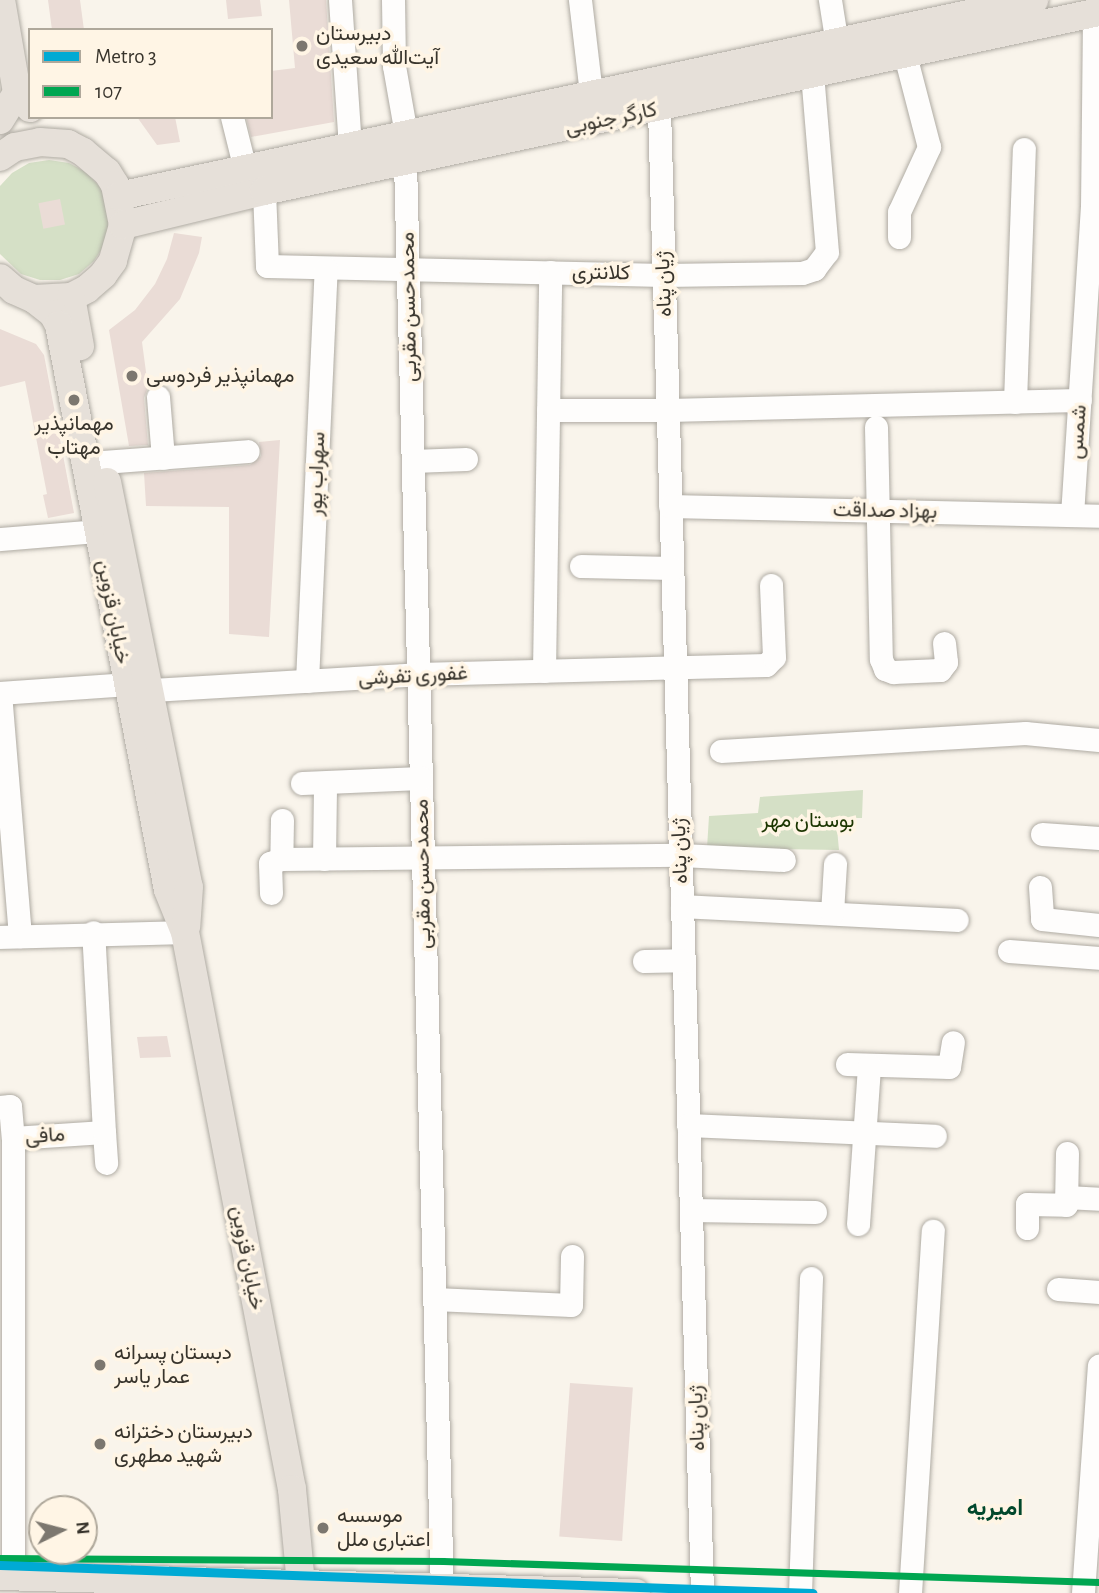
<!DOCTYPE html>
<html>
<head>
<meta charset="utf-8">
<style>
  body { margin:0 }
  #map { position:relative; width:1099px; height:1593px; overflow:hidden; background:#f9f4eb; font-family:"Alegreya Sans",Vazirmatn,sans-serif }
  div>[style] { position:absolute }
  .green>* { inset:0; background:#d5e0c6 }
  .building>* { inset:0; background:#eadcd6; transform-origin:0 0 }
  .roads { filter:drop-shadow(0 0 2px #afaba3) drop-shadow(0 0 2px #afaba3) }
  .minor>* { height:23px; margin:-11.5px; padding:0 11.5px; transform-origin:11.5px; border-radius:11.5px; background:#fefdfc }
  .major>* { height:28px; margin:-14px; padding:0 14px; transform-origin:14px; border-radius:14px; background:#e6e0d9 }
  .bus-1>* { height:7px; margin:-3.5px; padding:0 3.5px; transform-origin:3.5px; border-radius:3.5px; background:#00a651 }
  .metro-1>* { height:9px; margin:-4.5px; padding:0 4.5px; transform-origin:4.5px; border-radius:4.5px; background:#00aad4 }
  .dots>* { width:19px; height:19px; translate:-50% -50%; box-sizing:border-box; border:4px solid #fff5e5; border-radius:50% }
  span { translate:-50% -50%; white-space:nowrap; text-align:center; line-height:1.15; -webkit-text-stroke:7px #fff5e5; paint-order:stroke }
  .poi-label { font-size:21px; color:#38342c }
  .left { translate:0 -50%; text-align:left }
  .street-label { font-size:21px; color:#38342c }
  .park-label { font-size:21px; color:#1b3500 }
  .neighbourhood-label { font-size:23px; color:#02482c; font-weight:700 }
  .legend { position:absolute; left:28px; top:28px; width:245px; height:91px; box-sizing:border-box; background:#fff5e5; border:2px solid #afa89b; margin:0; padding:9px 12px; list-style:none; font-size:21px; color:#38342c }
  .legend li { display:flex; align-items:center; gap:14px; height:35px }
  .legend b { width:35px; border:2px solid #afa89b }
  .north { position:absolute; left:28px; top:1495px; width:70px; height:70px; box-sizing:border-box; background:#fff5e5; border:2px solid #afa89b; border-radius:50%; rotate:84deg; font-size:19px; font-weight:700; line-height:28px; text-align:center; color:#38342c }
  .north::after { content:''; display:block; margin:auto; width:24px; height:32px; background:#7c776f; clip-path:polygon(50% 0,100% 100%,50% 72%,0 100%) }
</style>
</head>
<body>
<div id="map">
  <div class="green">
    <i style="clip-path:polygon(49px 160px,69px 163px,86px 172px,100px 187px,108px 205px,110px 225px,105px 244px,94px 261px,79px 274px,60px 280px,40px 280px,21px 274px,0 254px,0 186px,12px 173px,29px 163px)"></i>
    <i style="clip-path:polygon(863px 790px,862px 818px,836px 818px,839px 850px,707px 848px,709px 816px,758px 813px,760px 797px)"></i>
  </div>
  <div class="building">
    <i style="clip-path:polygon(48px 0,80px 0,84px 30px,52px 30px)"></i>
    <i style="clip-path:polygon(226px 0,260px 0,262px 16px,228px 19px)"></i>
    <i style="clip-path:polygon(289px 0,326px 0,334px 122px,251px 137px,246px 117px,271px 117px,271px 71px,295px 68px)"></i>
    <i style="clip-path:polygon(137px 117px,175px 117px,180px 142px,157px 145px)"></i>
    <i style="left:60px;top:199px;width:26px;height:22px;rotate:79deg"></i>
    <i style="clip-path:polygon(174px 233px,202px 237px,199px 253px,180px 299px,142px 342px,148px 387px,144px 398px,148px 445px,129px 446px,109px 330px,135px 310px,155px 284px,167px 259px)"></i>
    <i style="clip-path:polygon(0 329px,36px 344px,44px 355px,74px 513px,48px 518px,43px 495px,47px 494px,25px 381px,0 387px)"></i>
    <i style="clip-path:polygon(280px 440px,269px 637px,229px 634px,229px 507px,146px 506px,144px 473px,250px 465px,261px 456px,259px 442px)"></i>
    <i style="clip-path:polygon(167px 1036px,171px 1057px,140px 1058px,137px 1037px)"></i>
    <i style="left:570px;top:1383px;width:63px;height:154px;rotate:4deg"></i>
  </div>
  <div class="roads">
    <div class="minor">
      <i style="left:340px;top:0;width:146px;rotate:86.1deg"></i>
      <i style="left:393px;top:0;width:66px;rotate:89.1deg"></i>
      <i style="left:394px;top:66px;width:69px;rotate:80deg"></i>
      <i style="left:580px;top:0;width:95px;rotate:83.3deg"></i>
      <i style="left:830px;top:0;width:45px;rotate:81deg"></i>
      <i style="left:659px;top:109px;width:1485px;rotate:88.34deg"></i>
      <i style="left:232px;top:117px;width:54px;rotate:76deg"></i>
      <i style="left:405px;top:162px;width:1431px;rotate:88.52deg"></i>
      <i style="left:264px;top:191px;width:75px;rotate:87.7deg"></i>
      <i style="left:267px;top:266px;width:397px;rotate:1.3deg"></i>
      <i style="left:664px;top:275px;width:138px;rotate:-0.8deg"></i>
      <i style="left:802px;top:273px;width:13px;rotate:-18deg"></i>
      <i style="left:814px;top:269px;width:21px;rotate:-53deg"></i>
      <i style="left:827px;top:252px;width:178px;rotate:-94.8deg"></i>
      <i style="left:899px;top:237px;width:25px;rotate:-90deg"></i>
      <i style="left:899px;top:212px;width:72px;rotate:-65.2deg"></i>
      <i style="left:929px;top:147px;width:95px;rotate:-104.6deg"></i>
      <i style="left:158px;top:397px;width:61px;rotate:85.3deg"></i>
      <i style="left:1015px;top:402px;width:253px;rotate:-88deg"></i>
      <i style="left:548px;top:410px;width:120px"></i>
      <i style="left:668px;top:410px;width:412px;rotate:-1.4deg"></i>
      <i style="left:876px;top:427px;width:232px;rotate:88.8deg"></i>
      <i style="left:881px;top:659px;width:11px;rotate:68deg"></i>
      <i style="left:885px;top:669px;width:9px;rotate:21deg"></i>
      <i style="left:893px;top:672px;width:47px;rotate:-2.4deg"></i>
      <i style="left:940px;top:670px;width:10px;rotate:-53deg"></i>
      <i style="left:946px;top:662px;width:19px;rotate:-96deg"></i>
      <i style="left:413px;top:461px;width:53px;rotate:-2.2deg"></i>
      <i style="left:103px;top:462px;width:145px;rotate:-4.3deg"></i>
      <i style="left:670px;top:506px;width:429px;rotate:1.3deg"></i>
      <i style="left:1072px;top:515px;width:309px;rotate:-86.3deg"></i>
      <i style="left:1092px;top:207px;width:194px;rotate:-89.4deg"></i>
      <i style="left:0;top:539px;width:97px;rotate:-4.7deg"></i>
      <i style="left:581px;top:566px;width:91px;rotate:1.3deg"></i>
      <i style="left:544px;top:671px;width:399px;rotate:-89.1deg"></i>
      <i style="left:307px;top:681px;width:413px;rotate:-87.4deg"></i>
      <i style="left:152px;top:690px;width:266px;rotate:-3.4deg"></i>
      <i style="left:418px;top:674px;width:348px;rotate:-1.5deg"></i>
      <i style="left:766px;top:665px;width:11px;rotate:-45deg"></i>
      <i style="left:774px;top:657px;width:72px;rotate:-92.4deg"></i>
      <i style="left:0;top:693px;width:244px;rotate:85.3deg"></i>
      <i style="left:0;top:693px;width:128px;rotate:-4deg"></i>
      <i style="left:721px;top:751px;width:305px;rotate:-3.4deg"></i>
      <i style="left:1025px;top:733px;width:74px;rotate:5.4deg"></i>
      <i style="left:302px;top:783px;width:119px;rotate:-2.4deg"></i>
      <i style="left:282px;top:820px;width:39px;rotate:91deg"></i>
      <i style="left:281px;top:859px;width:400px;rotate:-0.6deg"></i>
      <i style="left:681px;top:855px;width:103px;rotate:2.8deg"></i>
      <i style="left:1042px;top:834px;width:57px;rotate:4deg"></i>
      <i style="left:324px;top:859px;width:76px;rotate:-89.2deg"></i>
      <i style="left:1040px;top:887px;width:32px;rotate:86deg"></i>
      <i style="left:1042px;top:919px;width:57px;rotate:6deg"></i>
      <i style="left:271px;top:893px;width:30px;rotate:-92deg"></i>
      <i style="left:270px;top:863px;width:12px;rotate:-20deg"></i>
      <i style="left:682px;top:906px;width:275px;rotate:2.9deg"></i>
      <i style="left:832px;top:913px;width:49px;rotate:-86.5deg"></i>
      <i style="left:0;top:937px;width:185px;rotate:-1.5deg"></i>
      <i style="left:1009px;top:951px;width:90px;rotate:4.4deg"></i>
      <i style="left:644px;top:961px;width:39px;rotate:-1deg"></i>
      <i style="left:847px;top:1064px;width:102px;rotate:1.7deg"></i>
      <i style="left:949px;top:1067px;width:25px;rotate:-81deg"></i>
      <i style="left:0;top:1107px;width:10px;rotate:-6deg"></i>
      <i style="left:10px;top:1106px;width:32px;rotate:85deg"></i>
      <i style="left:688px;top:1125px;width:247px;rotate:2.5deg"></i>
      <i style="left:104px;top:1132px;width:31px;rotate:86deg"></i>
      <i style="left:1066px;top:1197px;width:33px;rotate:3deg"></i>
      <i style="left:691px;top:1210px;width:124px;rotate:0.9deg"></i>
      <i style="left:858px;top:1224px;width:159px;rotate:-86deg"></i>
      <i style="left:1027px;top:1228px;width:24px;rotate:-90deg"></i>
      <i style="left:1027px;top:1204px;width:39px;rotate:1deg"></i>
      <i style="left:1066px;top:1205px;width:52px;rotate:-88.9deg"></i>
      <i style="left:1058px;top:1289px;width:41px;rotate:4.2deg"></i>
      <i style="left:434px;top:1299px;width:137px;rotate:2.5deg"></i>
      <i style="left:571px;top:1305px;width:49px;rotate:-88.8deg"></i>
      <i style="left:13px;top:1576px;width:438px;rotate:-90deg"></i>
      <i style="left:13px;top:1138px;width:91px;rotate:-3.8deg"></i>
      <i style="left:104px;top:1132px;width:200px;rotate:-93.1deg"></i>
      <i style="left:800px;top:1593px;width:315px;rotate:-88deg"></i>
      <i style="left:910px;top:1593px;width:363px;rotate:-86.4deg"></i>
      <i style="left:1083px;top:1593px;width:228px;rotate:-86deg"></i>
    </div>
    <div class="major">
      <i style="left:1px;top:0;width:94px;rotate:80.2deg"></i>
      <i style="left:17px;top:93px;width:20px;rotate:49deg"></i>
      <i style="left:0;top:120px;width:32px;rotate:-58deg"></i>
      <i style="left:0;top:157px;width:18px;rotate:-34deg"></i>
      <i style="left:15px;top:147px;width:25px;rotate:-11deg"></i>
      <i style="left:40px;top:142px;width:28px;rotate:4deg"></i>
      <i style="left:68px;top:144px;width:17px;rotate:28deg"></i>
      <i style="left:83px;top:152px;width:31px;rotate:40deg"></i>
      <i style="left:107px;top:172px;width:15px;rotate:58deg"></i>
      <i style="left:115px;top:185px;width:41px;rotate:78.7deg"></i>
      <i style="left:123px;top:225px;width:37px;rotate:106deg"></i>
      <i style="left:113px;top:261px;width:17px;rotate:126deg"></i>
      <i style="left:103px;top:275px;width:21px;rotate:139deg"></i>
      <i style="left:87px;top:289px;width:18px;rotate:153deg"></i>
      <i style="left:71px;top:297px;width:37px;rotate:177deg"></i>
      <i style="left:34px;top:299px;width:22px;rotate:-156deg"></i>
      <i style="left:14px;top:290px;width:18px;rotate:-139deg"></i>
      <i style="left:119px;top:196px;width:936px;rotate:-12.09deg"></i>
      <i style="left:123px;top:225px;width:145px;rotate:-13.6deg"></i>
      <i style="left:264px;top:191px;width:854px;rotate:-12.1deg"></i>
      <i style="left:71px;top:297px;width:50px;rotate:79.6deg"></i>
      <i style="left:34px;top:299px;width:24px;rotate:38deg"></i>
      <i style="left:53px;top:314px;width:13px;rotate:61deg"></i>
      <i style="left:59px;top:325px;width:575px;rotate:79.08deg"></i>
      <i style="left:168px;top:890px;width:45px;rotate:68deg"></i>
      <i style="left:185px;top:932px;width:567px;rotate:79.13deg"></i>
      <i style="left:292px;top:1489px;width:95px;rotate:84.6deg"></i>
      <i style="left:107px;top:482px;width:413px;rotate:78.6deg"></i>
      <i style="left:189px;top:887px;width:39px;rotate:94deg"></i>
      <i style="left:0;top:1576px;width:636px;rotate:1.53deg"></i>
    </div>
  </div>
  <div class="bus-1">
    <i style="left:0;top:1558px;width:443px;rotate:0.4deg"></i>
    <i style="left:443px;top:1561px;width:656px;rotate:1.83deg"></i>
  </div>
  <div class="metro-1">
    <i style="left:0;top:1565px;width:813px;rotate:1.97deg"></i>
  </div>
  <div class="dots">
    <i style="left:302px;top:46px;background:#7c776f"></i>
    <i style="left:132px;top:376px;background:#7c776f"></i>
    <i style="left:74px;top:400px;background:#7c776f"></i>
    <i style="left:100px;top:1365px;background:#7c776f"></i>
    <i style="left:100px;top:1444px;background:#7c776f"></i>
    <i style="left:323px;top:1528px;background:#7c776f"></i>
  </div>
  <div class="poi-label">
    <span class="left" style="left:316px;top:46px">دبیرستان<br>آیت‌الله سعیدی</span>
    <span class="left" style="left:146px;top:376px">مهمانپذیر فردوسی</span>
    <span style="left:74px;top:436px">مهمانپذیر<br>مهتاب</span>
    <span class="left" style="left:114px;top:1365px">دبستان پسرانه<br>عمار یاسر</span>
    <span class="left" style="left:114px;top:1444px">دبیرستان دخترانه<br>شهید مطهری</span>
    <span class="left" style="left:337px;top:1528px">موسسه<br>اعتباری ملل</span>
  </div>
  <div class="street-label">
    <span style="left:611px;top:119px;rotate:-12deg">کارگر جنوبی</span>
    <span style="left:601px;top:273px;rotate:1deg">کلانتری</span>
    <span style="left:664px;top:284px;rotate:-92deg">ژیان پناه</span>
    <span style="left:409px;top:307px;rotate:-91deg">محمدحسن مقربی</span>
    <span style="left:1078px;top:432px;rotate:-86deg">شمس</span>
    <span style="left:317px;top:474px;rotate:-88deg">سهراب پور</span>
    <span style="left:885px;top:511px;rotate:1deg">بهزاد صداقت</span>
    <span style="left:113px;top:612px;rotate:79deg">خیابان قزوین</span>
    <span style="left:413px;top:676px;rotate:-3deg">غفوری تفرشی</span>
    <span style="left:680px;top:851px;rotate:-92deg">ژیان پناه</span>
    <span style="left:423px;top:874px;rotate:-91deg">محمدحسن مقربی</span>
    <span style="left:45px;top:1136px;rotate:-4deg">مافی</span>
    <span style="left:247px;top:1258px;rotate:79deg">خیابان قزوین</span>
    <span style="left:697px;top:1418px;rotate:-92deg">ژیان پناه</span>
  </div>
  <div class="park-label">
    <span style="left:808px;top:821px">بوستان مهر</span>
  </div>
  <div class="neighbourhood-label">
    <span style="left:995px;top:1509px">امیریه</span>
  </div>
  <ul class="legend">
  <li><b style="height:9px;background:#00aad4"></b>Metro 3</li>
  <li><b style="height:9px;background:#00a651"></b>107</li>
  </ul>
  <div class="north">N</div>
</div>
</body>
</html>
